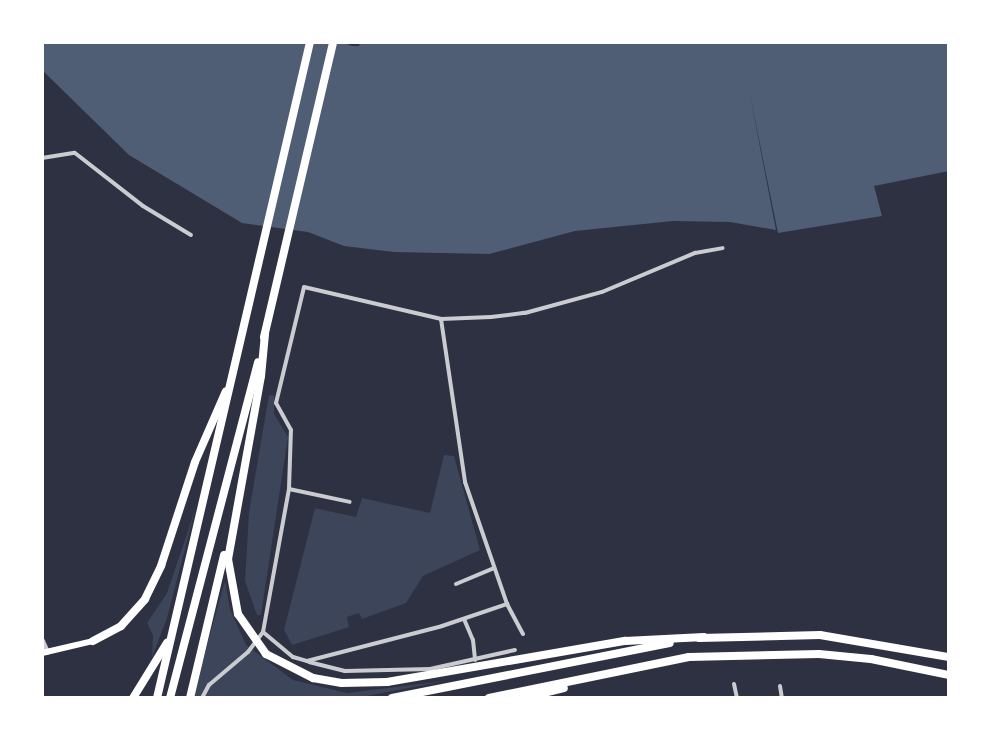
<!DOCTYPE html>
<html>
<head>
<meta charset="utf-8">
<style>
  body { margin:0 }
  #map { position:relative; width:991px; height:740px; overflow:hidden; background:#2d3142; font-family:"Asap Condensed",sans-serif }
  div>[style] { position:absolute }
  .green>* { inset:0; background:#3c4559 }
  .water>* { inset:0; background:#4f5d75 }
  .minor>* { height:4px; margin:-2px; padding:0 2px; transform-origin:2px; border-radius:2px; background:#caccd0 }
  .tertiary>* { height:6px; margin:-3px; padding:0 3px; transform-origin:3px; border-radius:3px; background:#caccd0 }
  .secondary>* { height:6px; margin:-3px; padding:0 3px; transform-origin:3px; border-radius:3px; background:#fff }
  .motorway>* { height:8px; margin:-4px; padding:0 4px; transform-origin:4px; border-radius:4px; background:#fff }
  span { translate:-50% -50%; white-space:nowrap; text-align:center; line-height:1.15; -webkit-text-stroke:6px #fff; paint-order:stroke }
  .frame { position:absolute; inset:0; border:44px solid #fff; pointer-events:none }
</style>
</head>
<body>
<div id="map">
  <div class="green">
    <i style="clip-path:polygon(269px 395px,274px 396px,274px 414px,288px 437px,261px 615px,257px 615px,245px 581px,249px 512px)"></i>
    <i style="clip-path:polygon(444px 455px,454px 456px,480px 550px,423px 576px,406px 603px,362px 619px,359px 613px,347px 617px,349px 627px,292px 645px,284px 630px,315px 508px,356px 517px,362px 498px,430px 513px)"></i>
    <i style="clip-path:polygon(196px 507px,167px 618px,152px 657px,153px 635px,147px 623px,167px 593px)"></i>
    <i style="clip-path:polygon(225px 581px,230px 609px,246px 645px,293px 680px,347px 693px,445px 681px,356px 698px,192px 698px)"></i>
  </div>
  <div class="water">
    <i style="clip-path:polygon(42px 42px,342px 42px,352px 46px,359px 46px,360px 42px,949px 42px,949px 171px,874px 186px,882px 216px,778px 233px,750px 95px,776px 230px,730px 222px,673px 221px,575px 231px,489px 254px,394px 252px,344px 246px,308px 232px,242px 223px,129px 155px,42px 70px)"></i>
  </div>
  <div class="minor">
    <i style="left:42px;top:158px;width:33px;rotate:-9deg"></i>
    <i style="left:75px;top:153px;width:86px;rotate:37.9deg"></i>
    <i style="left:143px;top:206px;width:56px;rotate:31.1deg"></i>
    <i style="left:441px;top:319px;width:165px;rotate:81.6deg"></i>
    <i style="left:465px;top:482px;width:129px;rotate:71deg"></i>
    <i style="left:507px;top:604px;width:34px;rotate:62deg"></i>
    <i style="left:289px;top:489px;width:62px;rotate:12deg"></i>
    <i style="left:456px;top:584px;width:41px;rotate:-22.8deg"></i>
    <i style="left:464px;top:619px;width:23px;rotate:67deg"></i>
    <i style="left:473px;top:640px;width:20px;rotate:84deg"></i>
    <i style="left:263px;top:632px;width:39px;rotate:40deg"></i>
    <i style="left:293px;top:657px;width:15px;rotate:16deg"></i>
    <i style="left:307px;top:661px;width:139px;rotate:-14.5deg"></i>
    <i style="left:442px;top:626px;width:69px;rotate:-18.7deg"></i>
    <i style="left:309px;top:662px;width:37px;rotate:14deg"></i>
    <i style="left:345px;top:671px;width:85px;rotate:-1.3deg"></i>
    <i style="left:430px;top:669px;width:87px;rotate:-12.6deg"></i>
    <i style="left:734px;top:684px;width:14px;rotate:78deg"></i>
    <i style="left:780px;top:686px;width:12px;rotate:81deg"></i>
    <i style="left:202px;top:698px;width:15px;rotate:-62deg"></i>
    <i style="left:209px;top:685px;width:51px;rotate:-40.2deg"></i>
    <i style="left:248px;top:652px;width:25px;rotate:-53deg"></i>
    <i style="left:263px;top:632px;width:145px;rotate:-79.7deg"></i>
    <i style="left:289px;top:489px;width:59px;rotate:-88.1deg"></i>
    <i style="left:291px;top:430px;width:31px;rotate:-119deg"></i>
    <i style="left:276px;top:403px;width:119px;rotate:-76.4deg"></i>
    <i style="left:304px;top:287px;width:141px;rotate:13.1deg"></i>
    <i style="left:441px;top:319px;width:50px;rotate:-2.3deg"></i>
    <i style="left:491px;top:317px;width:34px;rotate:-7deg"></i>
    <i style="left:525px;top:313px;width:80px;rotate:-15.3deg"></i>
    <i style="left:602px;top:292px;width:101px;rotate:-22.8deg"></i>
    <i style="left:695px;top:253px;width:28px;rotate:-10deg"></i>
  </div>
  <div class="tertiary">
    <i style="left:42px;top:641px;width:12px;rotate:66deg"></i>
  </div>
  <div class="secondary">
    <i style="left:42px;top:653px;width:52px;rotate:-13.2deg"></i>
  </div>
  <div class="motorway">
    <i style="left:265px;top:334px;width:42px;rotate:95.4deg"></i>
    <i style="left:261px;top:376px;width:186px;rotate:100.2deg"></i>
    <i style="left:228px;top:559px;width:56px;rotate:79.7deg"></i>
    <i style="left:238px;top:614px;width:49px;rotate:55deg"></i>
    <i style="left:266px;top:654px;width:53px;rotate:27.1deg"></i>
    <i style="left:313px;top:678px;width:29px;rotate:10deg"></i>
    <i style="left:342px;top:683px;width:45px;rotate:-1.3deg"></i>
    <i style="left:387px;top:682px;width:242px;rotate:-9.8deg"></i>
    <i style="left:625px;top:641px;width:79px;rotate:-2.9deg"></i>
    <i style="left:264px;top:337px;width:303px;rotate:-76.8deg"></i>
    <i style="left:699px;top:638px;width:121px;rotate:-1.4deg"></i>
    <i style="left:820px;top:635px;width:131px;rotate:9.7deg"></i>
    <i style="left:93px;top:641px;width:32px;rotate:-28deg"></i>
    <i style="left:121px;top:626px;width:36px;rotate:-48deg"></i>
    <i style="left:145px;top:599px;width:37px;rotate:-64deg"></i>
    <i style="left:161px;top:566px;width:109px;rotate:-71.9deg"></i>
    <i style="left:195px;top:462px;width:77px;rotate:-66.4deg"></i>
    <i style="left:133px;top:698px;width:65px;rotate:-58.3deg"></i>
    <i style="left:157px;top:698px;width:674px;rotate:-76.87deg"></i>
    <i style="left:170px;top:698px;width:347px;rotate:-75.3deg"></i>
    <i style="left:190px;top:698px;width:147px;rotate:-76.6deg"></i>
    <i style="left:392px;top:698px;width:283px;rotate:-11.2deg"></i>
    <i style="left:489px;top:698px;width:204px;rotate:-11.6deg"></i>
    <i style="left:689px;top:657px;width:130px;rotate:-1.3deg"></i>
    <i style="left:819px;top:654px;width:52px;rotate:5.5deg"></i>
    <i style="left:871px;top:659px;width:80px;rotate:11.6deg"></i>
    <i style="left:523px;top:698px;width:42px;rotate:-13.7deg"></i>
  </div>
  <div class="frame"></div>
</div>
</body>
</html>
